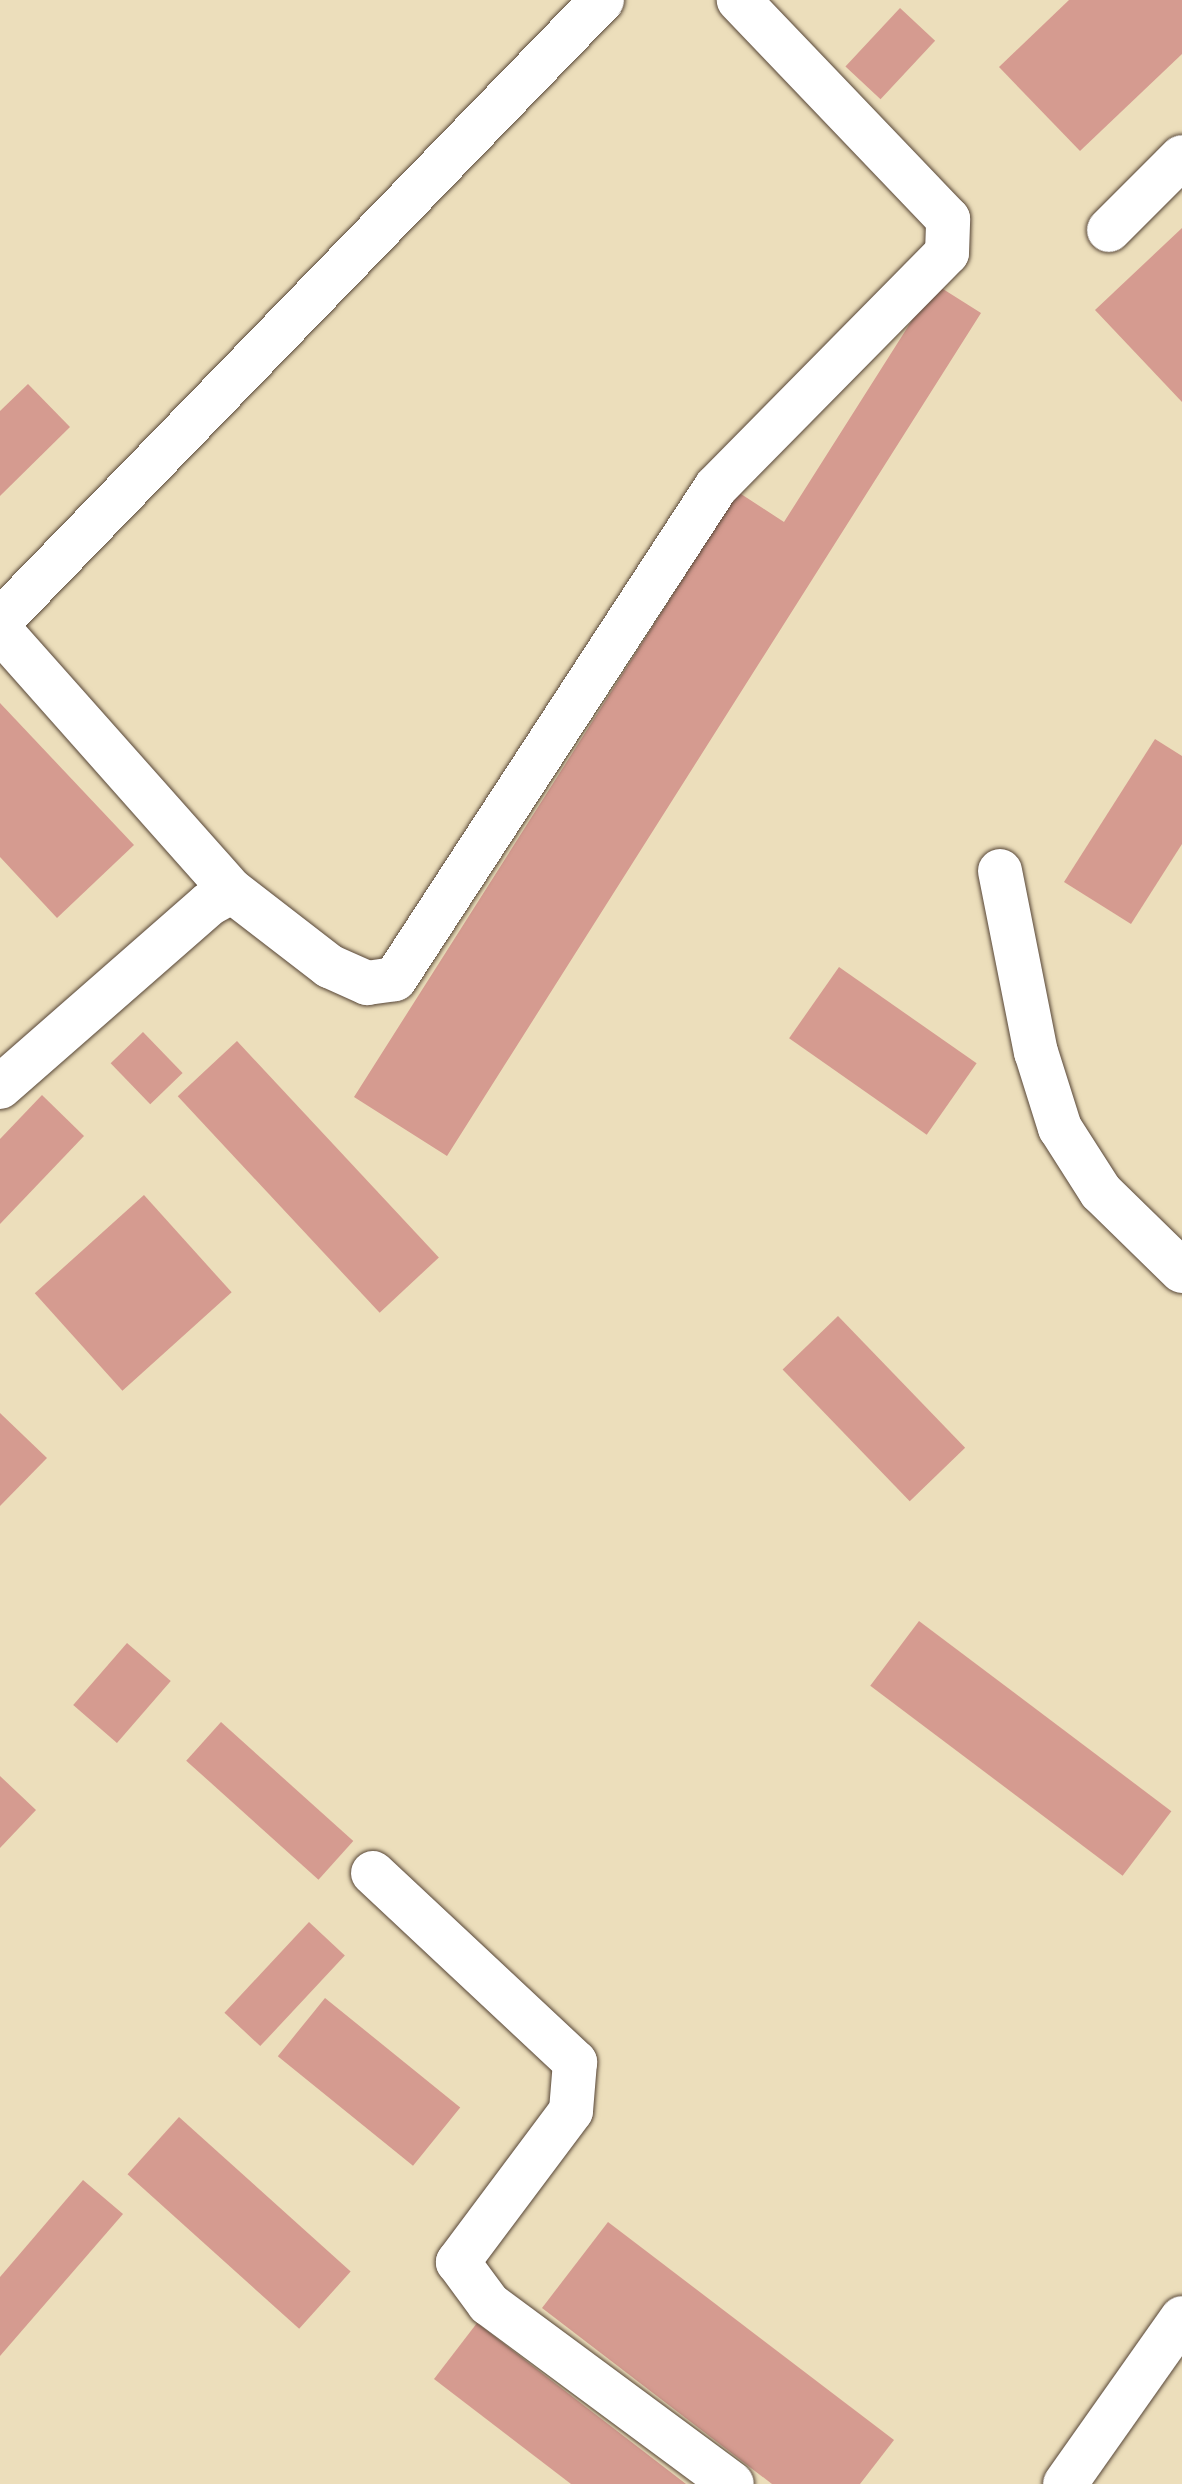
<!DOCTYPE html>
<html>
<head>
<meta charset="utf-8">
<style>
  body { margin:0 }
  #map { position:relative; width:1182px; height:2484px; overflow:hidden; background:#ecdebb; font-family:Alegreya,serif }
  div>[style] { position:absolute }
  .building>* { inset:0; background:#d59b90; transform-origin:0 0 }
  .roads { filter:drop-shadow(0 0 2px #564536) drop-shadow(0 0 2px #564536) }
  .minor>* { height:44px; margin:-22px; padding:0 22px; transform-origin:22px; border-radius:22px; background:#fff }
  span { translate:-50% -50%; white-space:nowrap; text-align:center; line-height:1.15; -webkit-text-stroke:6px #fff; paint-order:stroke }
</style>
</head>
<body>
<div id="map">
  <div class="building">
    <i style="clip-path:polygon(1069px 0,1182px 0,1182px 54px,1080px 151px,999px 67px)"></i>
    <i style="left:900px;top:8px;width:48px;height:80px;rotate:43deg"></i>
    <i style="clip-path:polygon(1182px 228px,1182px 402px,1095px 310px)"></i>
    <i style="clip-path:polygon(935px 284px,981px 313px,447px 1156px,354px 1097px,738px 492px,784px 522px)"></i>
    <i style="clip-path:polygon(28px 384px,70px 427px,0 496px,0 411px)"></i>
    <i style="clip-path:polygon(0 703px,134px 845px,57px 918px,0 857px)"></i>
    <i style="clip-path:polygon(1155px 739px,1182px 756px,1182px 844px,1131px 924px,1064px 882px)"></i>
    <i style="left:839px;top:967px;width:168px;height:87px;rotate:35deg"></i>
    <i style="left:143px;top:1032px;width:57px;height:45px;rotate:46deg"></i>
    <i style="left:237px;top:1041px;width:296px;height:81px;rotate:47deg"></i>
    <i style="clip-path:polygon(42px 1095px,84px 1136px,0 1224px,0 1139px)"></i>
    <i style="left:144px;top:1195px;width:131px;height:147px;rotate:48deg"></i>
    <i style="left:838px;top:1316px;width:183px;height:77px;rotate:46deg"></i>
    <i style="clip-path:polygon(0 1413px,47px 1458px,0 1506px)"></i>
    <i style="left:919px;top:1621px;width:316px;height:81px;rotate:37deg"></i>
    <i style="left:127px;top:1643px;width:58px;height:82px;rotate:41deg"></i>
    <i style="left:221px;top:1722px;width:178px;height:52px;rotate:42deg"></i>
    <i style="clip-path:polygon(0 1776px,36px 1810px,0 1848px)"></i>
    <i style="left:309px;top:1922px;width:49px;height:124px;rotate:43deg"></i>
    <i style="left:325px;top:1998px;width:174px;height:75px;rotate:39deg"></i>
    <i style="left:179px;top:2117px;width:231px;height:77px;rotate:42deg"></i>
    <i style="clip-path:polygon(83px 2180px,123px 2214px,0 2356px,0 2277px)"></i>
    <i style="clip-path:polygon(608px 2222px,894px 2440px,860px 2484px,772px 2484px,542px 2308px)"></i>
    <i style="clip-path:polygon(477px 2323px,686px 2484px,571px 2484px,434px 2379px)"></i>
  </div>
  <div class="roads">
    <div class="minor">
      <i style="left:1109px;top:230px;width:103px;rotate:-45deg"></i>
      <i style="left:0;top:621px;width:865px;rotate:-45.89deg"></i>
      <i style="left:0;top:630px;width:349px;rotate:48.4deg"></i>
      <i style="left:1000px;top:871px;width:185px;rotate:78.8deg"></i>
      <i style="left:1036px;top:1052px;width:80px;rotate:72.5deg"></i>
      <i style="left:1060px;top:1128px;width:76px;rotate:57.4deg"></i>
      <i style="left:1101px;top:1192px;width:113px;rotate:44.3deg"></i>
      <i style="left:0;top:1087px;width:278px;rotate:-41.2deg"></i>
      <i style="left:209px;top:904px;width:26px;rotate:-29deg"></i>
      <i style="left:232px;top:891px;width:123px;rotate:37.7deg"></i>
      <i style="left:329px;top:966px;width:42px;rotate:24.1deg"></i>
      <i style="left:367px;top:983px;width:28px;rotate:-8deg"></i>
      <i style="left:395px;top:979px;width:587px;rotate:-56.88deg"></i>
      <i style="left:716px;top:487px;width:329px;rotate:-45.4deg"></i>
      <i style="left:947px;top:253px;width:34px;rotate:-88deg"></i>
      <i style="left:948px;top:219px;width:303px;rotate:-133.7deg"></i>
      <i style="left:373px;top:1873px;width:277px;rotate:43.1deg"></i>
      <i style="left:575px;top:2062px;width:49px;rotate:94.7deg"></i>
      <i style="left:571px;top:2111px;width:189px;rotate:126.8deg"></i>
      <i style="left:458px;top:2262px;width:52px;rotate:53.6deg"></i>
      <i style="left:489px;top:2304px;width:302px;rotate:36.5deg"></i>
      <i style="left:1065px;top:2484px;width:203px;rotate:-54.8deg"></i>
    </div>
  </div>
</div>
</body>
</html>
